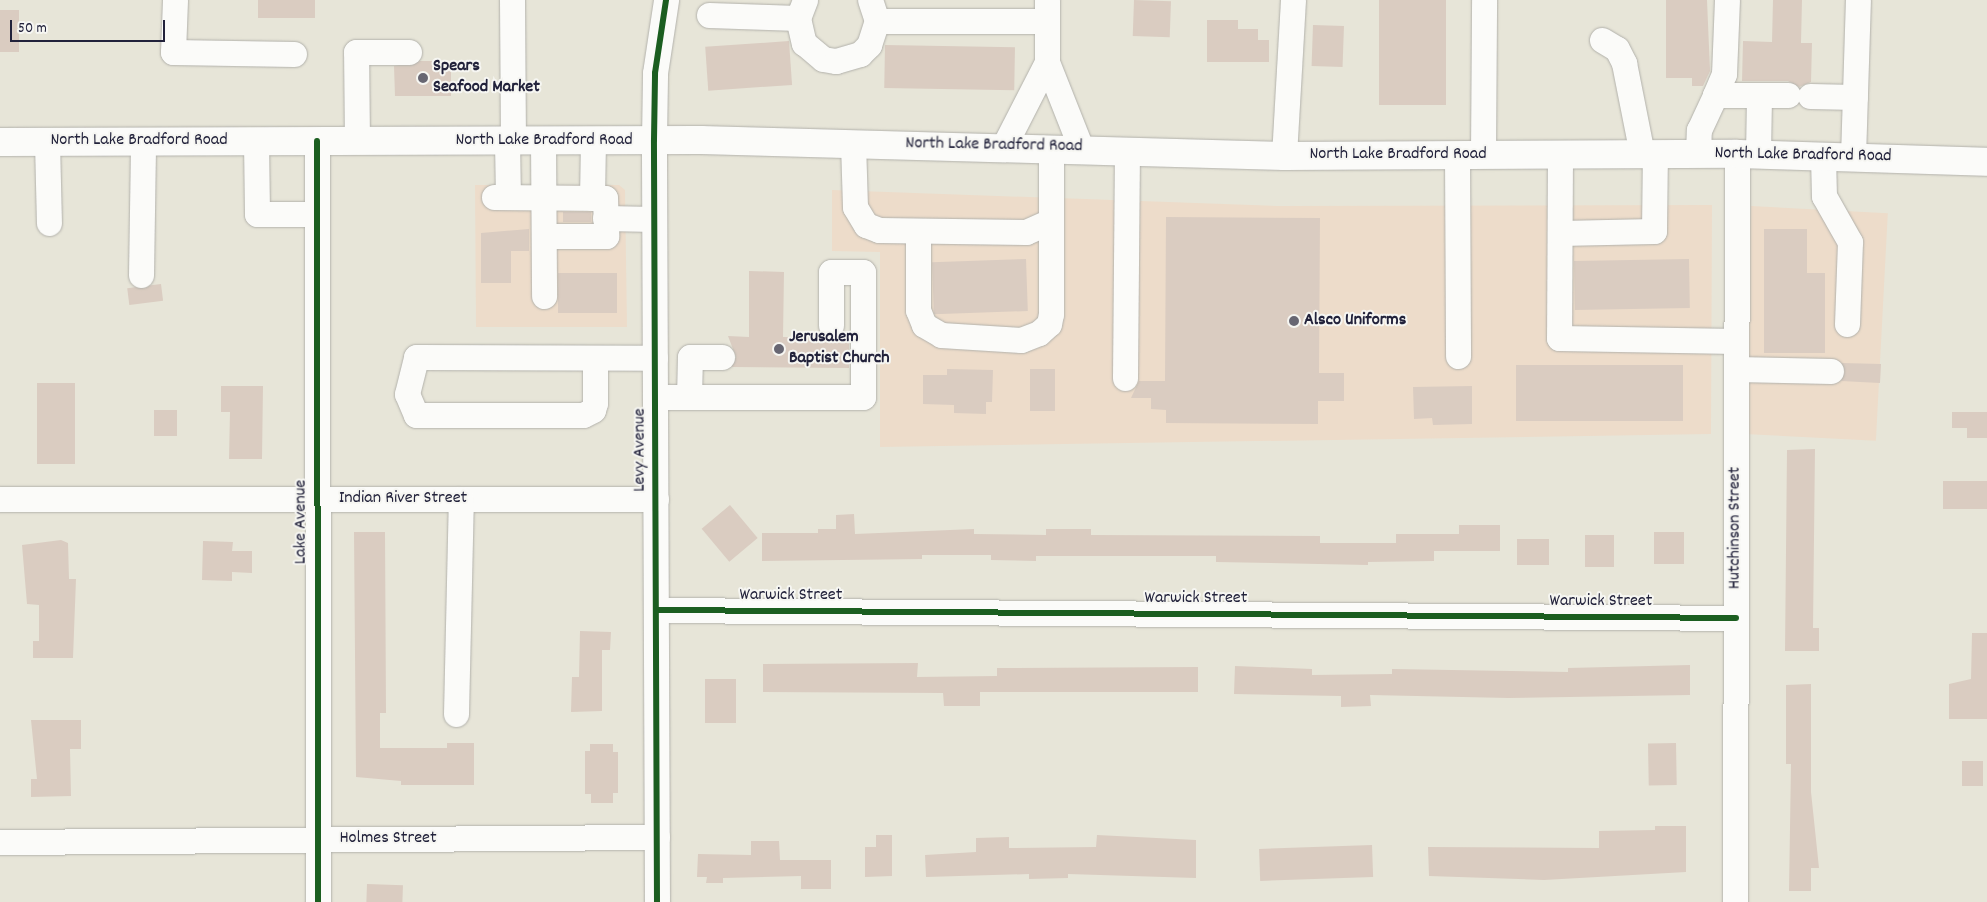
<!DOCTYPE html>
<html>
<head>
<meta charset="utf-8">
<style>
  body { margin:0 }
  #map { position:relative; width:1987px; height:902px; overflow:hidden; background:#e7e5d8; font-family:Dekko,sans-serif }
  div>[style] { position:absolute }
  .built>* { inset:0; background:#eddcca; transform-origin:0 0 }
  .building>* { inset:0; background:#daccc1; transform-origin:0 0 }
  .roads { filter:drop-shadow(0 0 1px #b2b1ab) drop-shadow(0 0 1px #b2b1ab) }
  .minor>* { height:25px; margin:-12.5px; padding:0 12.5px; transform-origin:12.5px; border-radius:12.5px; background:#fbfbf9 }
  .major>* { height:28px; margin:-14px; padding:0 14px; transform-origin:14px; border-radius:14px; background:#fbfbf9 }
  .cycleway>* { height:6px; margin:-3px; padding:0 3px; transform-origin:3px; border-radius:3px; background:#1b5e20 }
  .dots>* { width:14px; height:14px; translate:-50% -50%; box-sizing:border-box; border:2px solid #f6f6f2; border-radius:50% }
  span { translate:-50% -50%; white-space:nowrap; text-align:center; line-height:1.15; -webkit-text-stroke:4px #f6f6f2; paint-order:stroke }
  .poi-label { font-size:18px; color:#22223b; font-weight:700 }
  .left { translate:0 -50%; text-align:left }
  .street-label { font-size:18px; color:#22223b }
  .scale { position:absolute; left:10px; top:20px; width:155px; height:22px; box-sizing:border-box; border:2px solid #22223b; border-top:0; padding-left:6px; font-size:15px; line-height:18px; white-space:nowrap; color:#22223b; -webkit-text-stroke:4px #f6f6f2; paint-order:stroke }
</style>
</head>
<body>
<div id="map">
  <div class="built">
    <i style="clip-path:polygon(475px 185px,619px 185px,625px 190px,627px 327px,476px 327px)"></i>
    <i style="clip-path:polygon(832px 190px,1277px 206px,1712px 205px,1711px 434px,880px 447px,880px 252px,832px 251px)"></i>
    <i style="left:1751px;top:206px;width:137px;height:228px;rotate:3deg"></i>
  </div>
  <div class="building">
    <i style="left:258px;top:0;width:57px;height:18px"></i>
    <i style="left:1134px;top:0;width:37px;height:36px;rotate:2deg"></i>
    <i style="left:1379px;top:0;width:67px;height:105px"></i>
    <i style="clip-path:polygon(1666px 0,1707px 0,1710px 71px,1703px 86px,1692px 86px,1692px 78px,1666px 78px)"></i>
    <i style="clip-path:polygon(1773px 0,1802px 0,1801px 43px,1812px 43px,1811px 82px,1799px 87px,1788px 81px,1742px 81px,1743px 41px,1772px 42px)"></i>
    <i style="left:0;top:10px;width:19px;height:42px"></i>
    <i style="clip-path:polygon(1207px 20px,1238px 20px,1238px 29px,1258px 29px,1258px 40px,1269px 40px,1269px 62px,1207px 62px)"></i>
    <i style="left:1313px;top:25px;width:31px;height:41px;rotate:2deg"></i>
    <i style="left:789px;top:41px;width:44px;height:84px;rotate:86deg"></i>
    <i style="left:885px;top:45px;width:130px;height:43px;rotate:1deg"></i>
    <i style="clip-path:polygon(420px 61px,451px 61px,451px 96px,395px 96px,394px 66px)"></i>
    <i style="left:563px;top:212px;width:28px;height:10px"></i>
    <i style="clip-path:polygon(1166px 217px,1320px 218px,1319px 373px,1344px 373px,1344px 401px,1318px 401px,1318px 424px,1166px 423px,1166px 410px,1151px 409px,1151px 398px,1131px 398px,1139px 381px,1165px 381px)"></i>
    <i style="clip-path:polygon(529px 229px,529px 251px,511px 251px,511px 283px,481px 283px,481px 233px)"></i>
    <i style="clip-path:polygon(1764px 229px,1807px 229px,1807px 273px,1825px 273px,1825px 353px,1764px 353px)"></i>
    <i style="left:1026px;top:259px;width:52px;height:94px;rotate:88deg"></i>
    <i style="left:1689px;top:259px;width:49px;height:115px;rotate:89deg"></i>
    <i style="clip-path:polygon(749px 271px,784px 272px,783px 337px,849px 338px,849px 368px,731px 367px,736px 357px,728px 336px,749px 337px)"></i>
    <i style="left:558px;top:273px;width:59px;height:40px"></i>
    <i style="left:161px;top:284px;width:17px;height:34px;rotate:83deg"></i>
    <i style="clip-path:polygon(1842px 363px,1881px 364px,1880px 383px,1841px 381px,1845px 372px)"></i>
    <i style="left:1516px;top:365px;width:167px;height:56px"></i>
    <i style="clip-path:polygon(947px 369px,993px 370px,992px 402px,986px 402px,986px 414px,954px 413px,954px 405px,923px 404px,923px 375px,947px 375px)"></i>
    <i style="left:1030px;top:369px;width:25px;height:42px"></i>
    <i style="left:37px;top:383px;width:38px;height:81px"></i>
    <i style="clip-path:polygon(221px 386px,263px 386px,262px 459px,229px 459px,230px 412px,221px 412px)"></i>
    <i style="clip-path:polygon(1472px 386px,1472px 424px,1433px 425px,1432px 418px,1414px 419px,1413px 387px)"></i>
    <i style="left:177px;top:410px;width:26px;height:23px;rotate:90deg"></i>
    <i style="clip-path:polygon(1952px 412px,1987px 412px,1987px 438px,1967px 438px,1967px 428px,1952px 428px)"></i>
    <i style="clip-path:polygon(1815px 449px,1813px 628px,1819px 628px,1819px 651px,1785px 651px,1787px 450px)"></i>
    <i style="left:1943px;top:481px;width:44px;height:28px"></i>
    <i style="left:730px;top:505px;width:43px;height:37px;rotate:50deg"></i>
    <i style="clip-path:polygon(854px 514px,855px 534px,974px 529px,974px 534px,1046px 535px,1046px 529px,1091px 529px,1091px 535px,1320px 536px,1320px 543px,1396px 543px,1396px 534px,1459px 534px,1459px 525px,1500px 525px,1500px 551px,1434px 551px,1434px 561px,1368px 562px,1368px 565px,1216px 562px,1216px 556px,1036px 556px,1036px 561px,991px 560px,991px 555px,922px 555px,922px 559px,762px 561px,762px 533px,818px 533px,818px 529px,836px 529px,836px 515px)"></i>
    <i style="clip-path:polygon(354px 532px,385px 532px,386px 713px,380px 713px,380px 748px,447px 748px,447px 743px,474px 743px,474px 785px,401px 785px,401px 781px,356px 777px)"></i>
    <i style="left:1654px;top:532px;width:30px;height:32px"></i>
    <i style="left:1585px;top:535px;width:29px;height:32px"></i>
    <i style="left:1517px;top:539px;width:32px;height:26px"></i>
    <i style="clip-path:polygon(61px 540px,68px 543px,69px 579px,76px 579px,73px 658px,33px 658px,33px 641px,39px 641px,39px 605px,27px 604px,22px 545px)"></i>
    <i style="clip-path:polygon(203px 541px,233px 542px,232px 551px,252px 551px,252px 573px,232px 572px,232px 581px,202px 580px)"></i>
    <i style="clip-path:polygon(580px 631px,611px 632px,610px 650px,602px 650px,602px 711px,571px 712px,572px 677px,579px 677px)"></i>
    <i style="clip-path:polygon(1972px 633px,1987px 633px,1987px 719px,1949px 719px,1949px 684px,1971px 679px)"></i>
    <i style="clip-path:polygon(918px 663px,917px 677px,997px 676px,997px 668px,1198px 667px,1198px 692px,980px 692px,980px 706px,944px 706px,943px 693px,763px 692px,763px 664px)"></i>
    <i style="clip-path:polygon(1690px 665px,1690px 695px,1509px 698px,1370px 695px,1371px 706px,1341px 707px,1341px 696px,1234px 694px,1235px 666px,1312px 669px,1312px 675px,1392px 674px,1392px 669px,1568px 672px,1568px 668px)"></i>
    <i style="left:705px;top:679px;width:31px;height:44px"></i>
    <i style="clip-path:polygon(1811px 684px,1811px 792px,1819px 868px,1811px 868px,1811px 891px,1789px 891px,1791px 764px,1786px 764px,1786px 685px)"></i>
    <i style="clip-path:polygon(31px 720px,81px 720px,81px 749px,70px 749px,71px 796px,31px 797px,31px 779px,37px 779px)"></i>
    <i style="left:1676px;top:743px;width:42px;height:28px;rotate:89deg"></i>
    <i style="clip-path:polygon(590px 744px,613px 744px,613px 752px,618px 752px,618px 793px,613px 793px,613px 803px,591px 803px,591px 794px,585px 794px,585px 751px,590px 751px)"></i>
    <i style="left:1962px;top:761px;width:21px;height:25px"></i>
    <i style="clip-path:polygon(1655px 826px,1686px 826px,1686px 872px,1544px 880px,1429px 876px,1428px 847px,1599px 848px,1599px 831px,1655px 830px)"></i>
    <i style="clip-path:polygon(876px 835px,892px 835px,892px 876px,865px 877px,865px 847px,876px 847px)"></i>
    <i style="clip-path:polygon(1097px 835px,1196px 840px,1196px 878px,1068px 874px,1068px 878px,1029px 879px,1029px 874px,926px 877px,925px 855px,976px 852px,976px 838px,1009px 837px,1009px 848px,1096px 847px)"></i>
    <i style="clip-path:polygon(751px 841px,779px 841px,780px 860px,831px 860px,831px 889px,801px 889px,801px 876px,723px 878px,723px 883px,706px 883px,707px 877px,697px 877px,698px 854px,751px 855px)"></i>
    <i style="left:1372px;top:845px;width:32px;height:113px;rotate:88deg"></i>
    <i style="left:367px;top:884px;width:36px;height:18px;rotate:2deg"></i>
  </div>
  <div class="roads">
    <div class="minor">
      <i style="left:175px;top:0;width:52px;rotate:92.2deg"></i>
      <i style="left:173px;top:52px;width:121px;rotate:0.9deg"></i>
      <i style="left:512px;top:0;width:141px;rotate:89.6deg"></i>
      <i style="left:805px;top:0;width:19px;rotate:111deg"></i>
      <i style="left:798px;top:18px;width:26px;rotate:77deg"></i>
      <i style="left:804px;top:43px;width:25px;rotate:40deg"></i>
      <i style="left:823px;top:59px;width:13px;rotate:9deg"></i>
      <i style="left:836px;top:61px;width:25px;rotate:-16deg"></i>
      <i style="left:860px;top:54px;width:13px;rotate:-45deg"></i>
      <i style="left:869px;top:45px;width:25px;rotate:-72deg"></i>
      <i style="left:877px;top:21px;width:22px;rotate:-108deg"></i>
      <i style="left:1047px;top:0;width:62px;rotate:90deg"></i>
      <i style="left:1047px;top:62px;width:92px;rotate:68.4deg"></i>
      <i style="left:709px;top:15px;width:89px;rotate:1.9deg"></i>
      <i style="left:877px;top:21px;width:170px"></i>
      <i style="left:1602px;top:40px;width:17px;rotate:31deg"></i>
      <i style="left:1617px;top:49px;width:16px;rotate:63deg"></i>
      <i style="left:1624px;top:63px;width:93px;rotate:78.8deg"></i>
      <i style="left:1715px;top:95px;width:23px;rotate:-67deg"></i>
      <i style="left:1724px;top:74px;width:74px;rotate:-87.7deg"></i>
      <i style="left:1810px;top:96px;width:45px;rotate:1.3deg"></i>
      <i style="left:256px;top:141px;width:73px;rotate:89.2deg"></i>
      <i style="left:257px;top:214px;width:60px"></i>
      <i style="left:317px;top:141px;width:761px;rotate:89.92deg"></i>
      <i style="left:357px;top:141px;width:89px;rotate:-90.6deg"></i>
      <i style="left:356px;top:52px;width:53px"></i>
      <i style="left:507px;top:141px;width:56px;rotate:89deg"></i>
      <i style="left:543px;top:141px;width:155px;rotate:89.6deg"></i>
      <i style="left:47px;top:142px;width:81px;rotate:88.6deg"></i>
      <i style="left:853px;top:143px;width:64px;rotate:88.2deg"></i>
      <i style="left:855px;top:207px;width:21px;rotate:59deg"></i>
      <i style="left:866px;top:225px;width:14px;rotate:21deg"></i>
      <i style="left:879px;top:230px;width:147px;rotate:0.8deg"></i>
      <i style="left:1026px;top:232px;width:27px;rotate:-24deg"></i>
      <i style="left:1004px;top:146px;width:94px;rotate:-62.9deg"></i>
      <i style="left:1560px;top:154px;width:184px;rotate:90.3deg"></i>
      <i style="left:1559px;top:338px;width:177px;rotate:1deg"></i>
      <i style="left:1698px;top:154px;width:24px;rotate:-88deg"></i>
      <i style="left:1699px;top:130px;width:38px;rotate:-65deg"></i>
      <i style="left:1715px;top:95px;width:44px"></i>
      <i style="left:1758px;top:154px;width:59px;rotate:-89deg"></i>
      <i style="left:1759px;top:95px;width:29px"></i>
      <i style="left:1457px;top:155px;width:201px;rotate:89.7deg"></i>
      <i style="left:1483px;top:155px;width:155px;rotate:-89.6deg"></i>
      <i style="left:1284px;top:156px;width:156px;rotate:-86.7deg"></i>
      <i style="left:1823px;top:156px;width:40px;rotate:88.6deg"></i>
      <i style="left:1824px;top:196px;width:53px;rotate:60.5deg"></i>
      <i style="left:1850px;top:242px;width:82px;rotate:92.1deg"></i>
      <i style="left:1853px;top:157px;width:157px;rotate:-88.2deg"></i>
      <i style="left:494px;top:197px;width:111px;rotate:0.5deg"></i>
      <i style="left:605px;top:198px;width:38px;rotate:88deg"></i>
      <i style="left:606px;top:236px;width:62px;rotate:180deg"></i>
      <i style="left:592px;top:198px;width:58px;rotate:-89deg"></i>
      <i style="left:605px;top:218px;width:49px;rotate:1.2deg"></i>
      <i style="left:918px;top:231px;width:79px;rotate:90deg"></i>
      <i style="left:918px;top:310px;width:16px;rotate:68deg"></i>
      <i style="left:924px;top:325px;width:20px;rotate:30deg"></i>
      <i style="left:941px;top:335px;width:80px;rotate:3.6deg"></i>
      <i style="left:1021px;top:340px;width:19px;rotate:-21deg"></i>
      <i style="left:1039px;top:333px;width:13px;rotate:-42deg"></i>
      <i style="left:1049px;top:324px;width:10px;rotate:-79deg"></i>
      <i style="left:1051px;top:314px;width:166px;rotate:-90deg"></i>
      <i style="left:1560px;top:233px;width:94px;rotate:-1.2deg"></i>
      <i style="left:1654px;top:231px;width:77px;rotate:-89.3deg"></i>
      <i style="left:141px;top:275px;width:134px;rotate:-89.1deg"></i>
      <i style="left:595px;top:358px;width:45px;rotate:90deg"></i>
      <i style="left:595px;top:403px;width:7px;rotate:106deg"></i>
      <i style="left:593px;top:410px;width:11px;rotate:153deg"></i>
      <i style="left:583px;top:415px;width:167px;rotate:180deg"></i>
      <i style="left:416px;top:415px;width:23px;rotate:-113deg"></i>
      <i style="left:407px;top:394px;width:38px;rotate:-76deg"></i>
      <i style="left:416px;top:357px;width:239px;rotate:0.2deg"></i>
      <i style="left:1736px;top:369px;width:95px;rotate:1.2deg"></i>
      <i style="left:1125px;top:378px;width:228px;rotate:-89.5deg"></i>
      <i style="left:656px;top:397px;width:207px"></i>
      <i style="left:863px;top:397px;width:125px;rotate:-90deg"></i>
      <i style="left:863px;top:272px;width:32px;rotate:180deg"></i>
      <i style="left:831px;top:272px;width:53px;rotate:90deg"></i>
      <i style="left:689px;top:397px;width:40px;rotate:-88.6deg"></i>
      <i style="left:690px;top:357px;width:32px"></i>
      <i style="left:0;top:499px;width:656px"></i>
      <i style="left:656px;top:610px;width:1080px;rotate:0.42deg"></i>
      <i style="left:456px;top:714px;width:215px;rotate:-88.7deg"></i>
      <i style="left:0;top:842px;width:657px;rotate:-0.44deg"></i>
      <i style="left:657px;top:902px;width:762px;rotate:-90.23deg"></i>
      <i style="left:654px;top:140px;width:67px;rotate:-89.1deg"></i>
      <i style="left:655px;top:73px;width:74px;rotate:-81.4deg"></i>
      <i style="left:1735px;top:902px;width:748px;rotate:-89.85deg"></i>
    </div>
    <div class="major">
      <i style="left:0;top:142px;width:701px;rotate:-0.16deg"></i>
      <i style="left:701px;top:140px;width:583px;rotate:1.57deg"></i>
      <i style="left:1284px;top:156px;width:453px;rotate:-0.3deg"></i>
      <i style="left:1737px;top:154px;width:250px;rotate:1.8deg"></i>
    </div>
  </div>
  <div class="cycleway">
    <i style="left:317px;top:141px;width:761px;rotate:89.92deg"></i>
    <i style="left:656px;top:610px;width:1080px;rotate:0.42deg"></i>
    <i style="left:657px;top:902px;width:762px;rotate:-90.23deg"></i>
    <i style="left:654px;top:140px;width:67px;rotate:-89.1deg"></i>
    <i style="left:655px;top:73px;width:74px;rotate:-81.4deg"></i>
  </div>
  <div class="dots">
    <i style="left:423px;top:78px;background:#676672"></i>
    <i style="left:1294px;top:321px;background:#676672"></i>
    <i style="left:779px;top:349px;background:#676672"></i>
  </div>
  <div class="poi-label">
    <span class="left" style="left:433px;top:78px">Spears<br>Seafood Market</span>
    <span class="left" style="left:1304px;top:321px">Alsco Uniforms</span>
    <span class="left" style="left:789px;top:349px">Jerusalem<br>Baptist Church</span>
  </div>
  <div class="street-label">
    <span style="left:139px;top:141px">North Lake Bradford Road</span>
    <span style="left:544px;top:141px">North Lake Bradford Road</span>
    <span style="left:994px;top:146px;rotate:1deg">North Lake Bradford Road</span>
    <span style="left:1398px;top:155px">North Lake Bradford Road</span>
    <span style="left:1803px;top:156px;rotate:1deg">North Lake Bradford Road</span>
    <span style="left:641px;top:450px;rotate:-90deg">Levy Avenue</span>
    <span style="left:403px;top:499px">Indian River Street</span>
    <span style="left:302px;top:522px;rotate:-90deg">Lake Avenue</span>
    <span style="left:1736px;top:528px;rotate:-90deg">Hutchinson Street</span>
    <span style="left:791px;top:596px">Warwick Street</span>
    <span style="left:1196px;top:599px">Warwick Street</span>
    <span style="left:1601px;top:602px">Warwick Street</span>
    <span style="left:388px;top:839px">Holmes Street</span>
  </div>
  <div class="scale">50 m</div>
</div>
</body>
</html>
